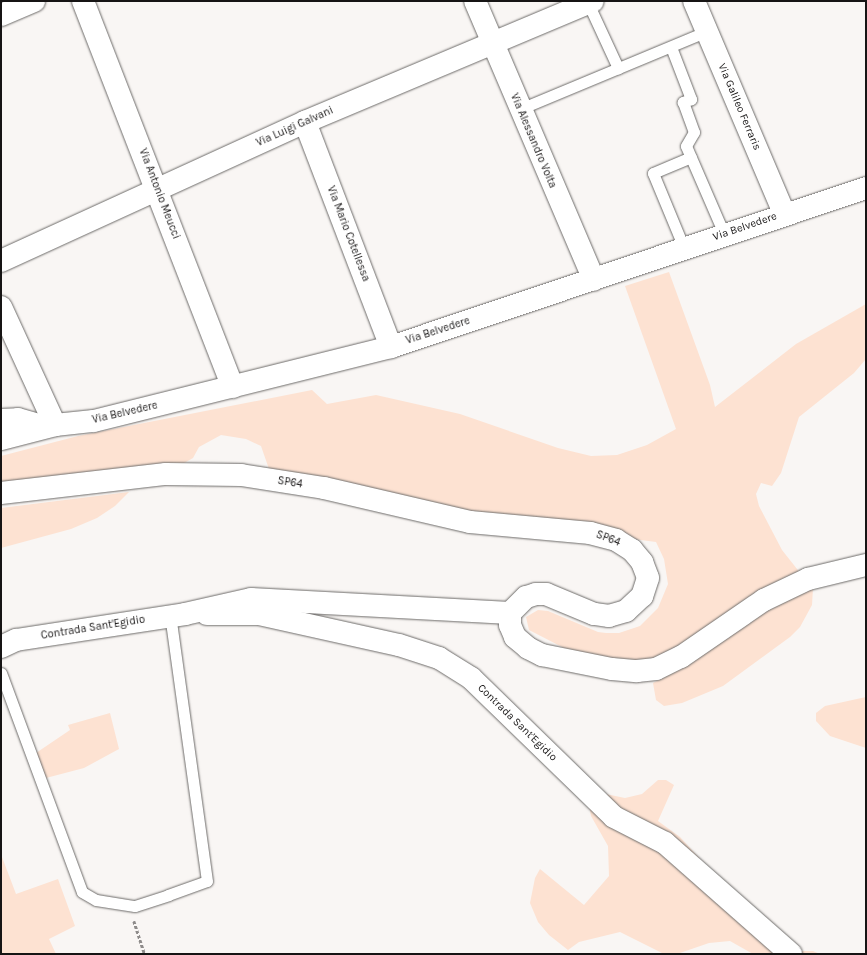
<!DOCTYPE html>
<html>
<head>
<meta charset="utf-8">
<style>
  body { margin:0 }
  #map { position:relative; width:867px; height:955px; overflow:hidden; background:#f9f6f4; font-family:Karla,sans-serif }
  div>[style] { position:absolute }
  .green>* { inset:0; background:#fde2d2 }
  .path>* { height:2.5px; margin-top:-1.25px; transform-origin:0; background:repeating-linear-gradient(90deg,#8e8b8a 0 3px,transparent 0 5px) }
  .roads { filter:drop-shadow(0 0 1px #6d6b69) drop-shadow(0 0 1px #6d6b69) }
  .service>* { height:11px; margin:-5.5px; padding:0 5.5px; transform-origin:5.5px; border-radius:5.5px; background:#fff }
  .minor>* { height:22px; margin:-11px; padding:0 11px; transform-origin:11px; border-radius:11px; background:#fff }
  .tertiary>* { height:22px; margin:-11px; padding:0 11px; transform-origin:11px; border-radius:11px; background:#fff }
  span { translate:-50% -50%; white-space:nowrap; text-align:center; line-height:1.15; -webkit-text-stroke:3px #fff; paint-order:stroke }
  .street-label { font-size:11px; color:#161414 }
  .frame { position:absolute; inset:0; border:2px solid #161414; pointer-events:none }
</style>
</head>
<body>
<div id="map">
  <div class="green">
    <i style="clip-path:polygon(669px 272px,710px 385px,715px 407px,796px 344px,866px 304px,866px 359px,854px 373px,799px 417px,781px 473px,772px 486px,761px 483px,756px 494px,759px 506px,782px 550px,801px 574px,664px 659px,621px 663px,564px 648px,529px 630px,526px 617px,538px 610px,548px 611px,598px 632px,606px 633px,619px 633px,640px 626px,658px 608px,668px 584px,664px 559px,656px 542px,467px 517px,270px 472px,261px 446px,246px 439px,221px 435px,199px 447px,193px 458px,170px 471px,1px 484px,1px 456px,78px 436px,312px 390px,327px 404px,376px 395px,460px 414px,558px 448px,591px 456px,617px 455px,647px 445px,676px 429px,625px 286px)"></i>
    <i style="clip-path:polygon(129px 492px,115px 506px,97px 518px,71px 529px,1px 548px,1px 508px)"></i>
    <i style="clip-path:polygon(813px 588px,812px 605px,800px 627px,790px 637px,723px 686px,682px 703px,664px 706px,656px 700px,653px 683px,692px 662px,767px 611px)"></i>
    <i style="clip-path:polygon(866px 697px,866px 748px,830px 736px,816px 721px,816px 713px,825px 706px)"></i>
    <i style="clip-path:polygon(110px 713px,119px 749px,84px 768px,46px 778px,36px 753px,70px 730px,68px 725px)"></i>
    <i style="clip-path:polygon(658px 780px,666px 780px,674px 785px,658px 821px,680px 837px,784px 951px,813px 951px,820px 954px,753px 954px,730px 941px,709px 943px,677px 954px,664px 954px,620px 932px,579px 942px,568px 950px,549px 935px,538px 922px,530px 903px,535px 878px,540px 869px,584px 905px,609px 876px,608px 846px,591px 816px,588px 800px,596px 792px,625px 798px,642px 794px)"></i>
    <i style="clip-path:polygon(2px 857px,16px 894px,58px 879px,75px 926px,49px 939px,56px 954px,1px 954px)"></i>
  </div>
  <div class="path">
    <i style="left:134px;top:921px;width:35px;rotate:72deg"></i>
  </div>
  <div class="roads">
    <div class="service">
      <i style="left:588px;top:3px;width:72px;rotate:65.2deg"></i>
      <i style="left:671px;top:47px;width:56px;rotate:69deg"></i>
      <i style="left:691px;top:99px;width:9px;rotate:159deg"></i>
      <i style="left:683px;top:102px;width:32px;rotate:70deg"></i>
      <i style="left:694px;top:132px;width:16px;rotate:120deg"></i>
      <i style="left:686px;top:146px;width:96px;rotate:66.6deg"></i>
      <i style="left:520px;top:109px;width:203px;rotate:-22.6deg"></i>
      <i style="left:684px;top:248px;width:81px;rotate:-112.5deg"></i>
      <i style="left:653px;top:173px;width:41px;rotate:-22.8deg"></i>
      <i style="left:1px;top:673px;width:233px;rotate:69.7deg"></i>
      <i style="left:82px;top:892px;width:16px;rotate:30deg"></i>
      <i style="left:96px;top:900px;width:39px;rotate:9deg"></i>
      <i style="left:135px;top:906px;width:35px;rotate:-18deg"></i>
      <i style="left:168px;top:895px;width:41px;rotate:-19.7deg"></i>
      <i style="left:207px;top:881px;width:268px;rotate:-97.9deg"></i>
    </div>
    <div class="minor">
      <i style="left:83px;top:1px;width:414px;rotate:68.8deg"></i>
      <i style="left:475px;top:1px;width:303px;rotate:66.9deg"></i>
      <i style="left:694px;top:1px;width:230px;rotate:67deg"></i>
      <i style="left:1px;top:15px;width:36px;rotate:-23deg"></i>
      <i style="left:305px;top:122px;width:241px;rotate:69.1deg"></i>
      <i style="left:1px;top:261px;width:334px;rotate:-24.6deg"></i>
      <i style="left:305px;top:122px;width:312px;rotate:-22.8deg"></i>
      <i style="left:1px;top:307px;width:130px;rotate:65.4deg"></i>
      <i style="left:1px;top:420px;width:17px;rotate:-3deg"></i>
      <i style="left:18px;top:419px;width:29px;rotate:16deg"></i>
      <i style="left:1px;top:439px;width:56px;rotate:-14.5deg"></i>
      <i style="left:55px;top:425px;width:39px;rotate:-6deg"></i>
      <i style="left:94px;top:421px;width:306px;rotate:-14deg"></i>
      <i style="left:391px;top:347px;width:501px;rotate:-18.51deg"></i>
      <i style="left:207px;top:614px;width:52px"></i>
      <i style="left:259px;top:614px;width:143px;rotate:12.5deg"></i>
      <i style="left:399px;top:645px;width:42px;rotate:18deg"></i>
      <i style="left:439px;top:658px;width:38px;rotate:32deg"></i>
      <i style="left:471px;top:678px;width:199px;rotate:44.2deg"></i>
      <i style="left:614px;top:817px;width:57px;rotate:27deg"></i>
      <i style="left:665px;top:843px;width:168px;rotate:41.4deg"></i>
    </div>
    <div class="tertiary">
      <i style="left:1px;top:493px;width:166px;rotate:-6.6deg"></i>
      <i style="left:166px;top:474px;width:75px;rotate:0.8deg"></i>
      <i style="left:241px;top:475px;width:84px;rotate:8.9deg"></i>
      <i style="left:324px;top:488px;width:150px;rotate:13.1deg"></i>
      <i style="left:470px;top:522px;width:121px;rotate:5.2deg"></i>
      <i style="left:590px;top:533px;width:27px;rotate:15deg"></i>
      <i style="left:616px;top:540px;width:19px;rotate:32deg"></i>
      <i style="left:632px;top:550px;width:16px;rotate:50deg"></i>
      <i style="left:642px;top:562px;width:17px;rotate:69deg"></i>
      <i style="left:648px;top:578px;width:19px;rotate:108deg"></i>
      <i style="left:642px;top:596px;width:22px;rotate:137deg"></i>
      <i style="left:626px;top:611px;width:18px;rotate:164deg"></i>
      <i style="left:609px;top:616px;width:15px;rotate:-172deg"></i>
      <i style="left:594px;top:614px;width:52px;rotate:-157.4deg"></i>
      <i style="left:546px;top:594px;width:10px;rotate:180deg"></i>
      <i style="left:536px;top:594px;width:10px;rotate:163deg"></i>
      <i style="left:526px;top:597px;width:23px;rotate:135deg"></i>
      <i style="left:510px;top:613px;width:12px;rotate:90deg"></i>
      <i style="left:510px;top:625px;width:13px;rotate:67deg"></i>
      <i style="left:515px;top:637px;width:17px;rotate:40deg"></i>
      <i style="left:528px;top:648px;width:16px;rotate:27deg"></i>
      <i style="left:542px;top:655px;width:71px;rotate:11.3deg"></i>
      <i style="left:612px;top:669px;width:25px;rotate:5deg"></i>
      <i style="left:637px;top:671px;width:19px;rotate:-6deg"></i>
      <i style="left:656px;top:669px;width:28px;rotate:-26deg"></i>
      <i style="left:681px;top:657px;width:101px;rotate:-34.5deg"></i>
      <i style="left:764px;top:600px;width:49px;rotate:-25.5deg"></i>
      <i style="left:808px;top:579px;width:60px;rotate:-13.6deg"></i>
      <i style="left:1px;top:647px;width:17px;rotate:-25deg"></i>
      <i style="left:16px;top:640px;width:171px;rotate:-8.7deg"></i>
      <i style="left:185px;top:614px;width:68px;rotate:-12.8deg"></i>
      <i style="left:251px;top:599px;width:259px;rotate:3.1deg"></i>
    </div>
  </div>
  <div class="street-label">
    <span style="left:739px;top:107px;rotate:67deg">Via Galileo Ferraris</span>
    <span style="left:295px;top:127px;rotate:-24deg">Via Luigi Galvani</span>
    <span style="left:533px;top:141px;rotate:67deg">Via Alessandro Volta</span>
    <span style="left:159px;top:194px;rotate:69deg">Via Antonio Meucci</span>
    <span style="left:745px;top:227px;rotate:-19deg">Via Belvedere</span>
    <span style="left:348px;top:234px;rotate:69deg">Via Mario Cotellessa</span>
    <span style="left:438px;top:331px;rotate:-18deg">Via Belvedere</span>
    <span style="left:125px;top:413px;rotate:-13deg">Via Belvedere</span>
    <span style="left:290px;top:483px;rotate:9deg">SP64</span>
    <span style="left:608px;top:539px;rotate:21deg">SP64</span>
    <span style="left:93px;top:628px;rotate:-9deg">Contrada Sant'Egidio</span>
    <span style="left:517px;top:723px;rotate:44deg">Contrada Sant'Egidio</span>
  </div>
  <div class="frame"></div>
</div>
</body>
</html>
